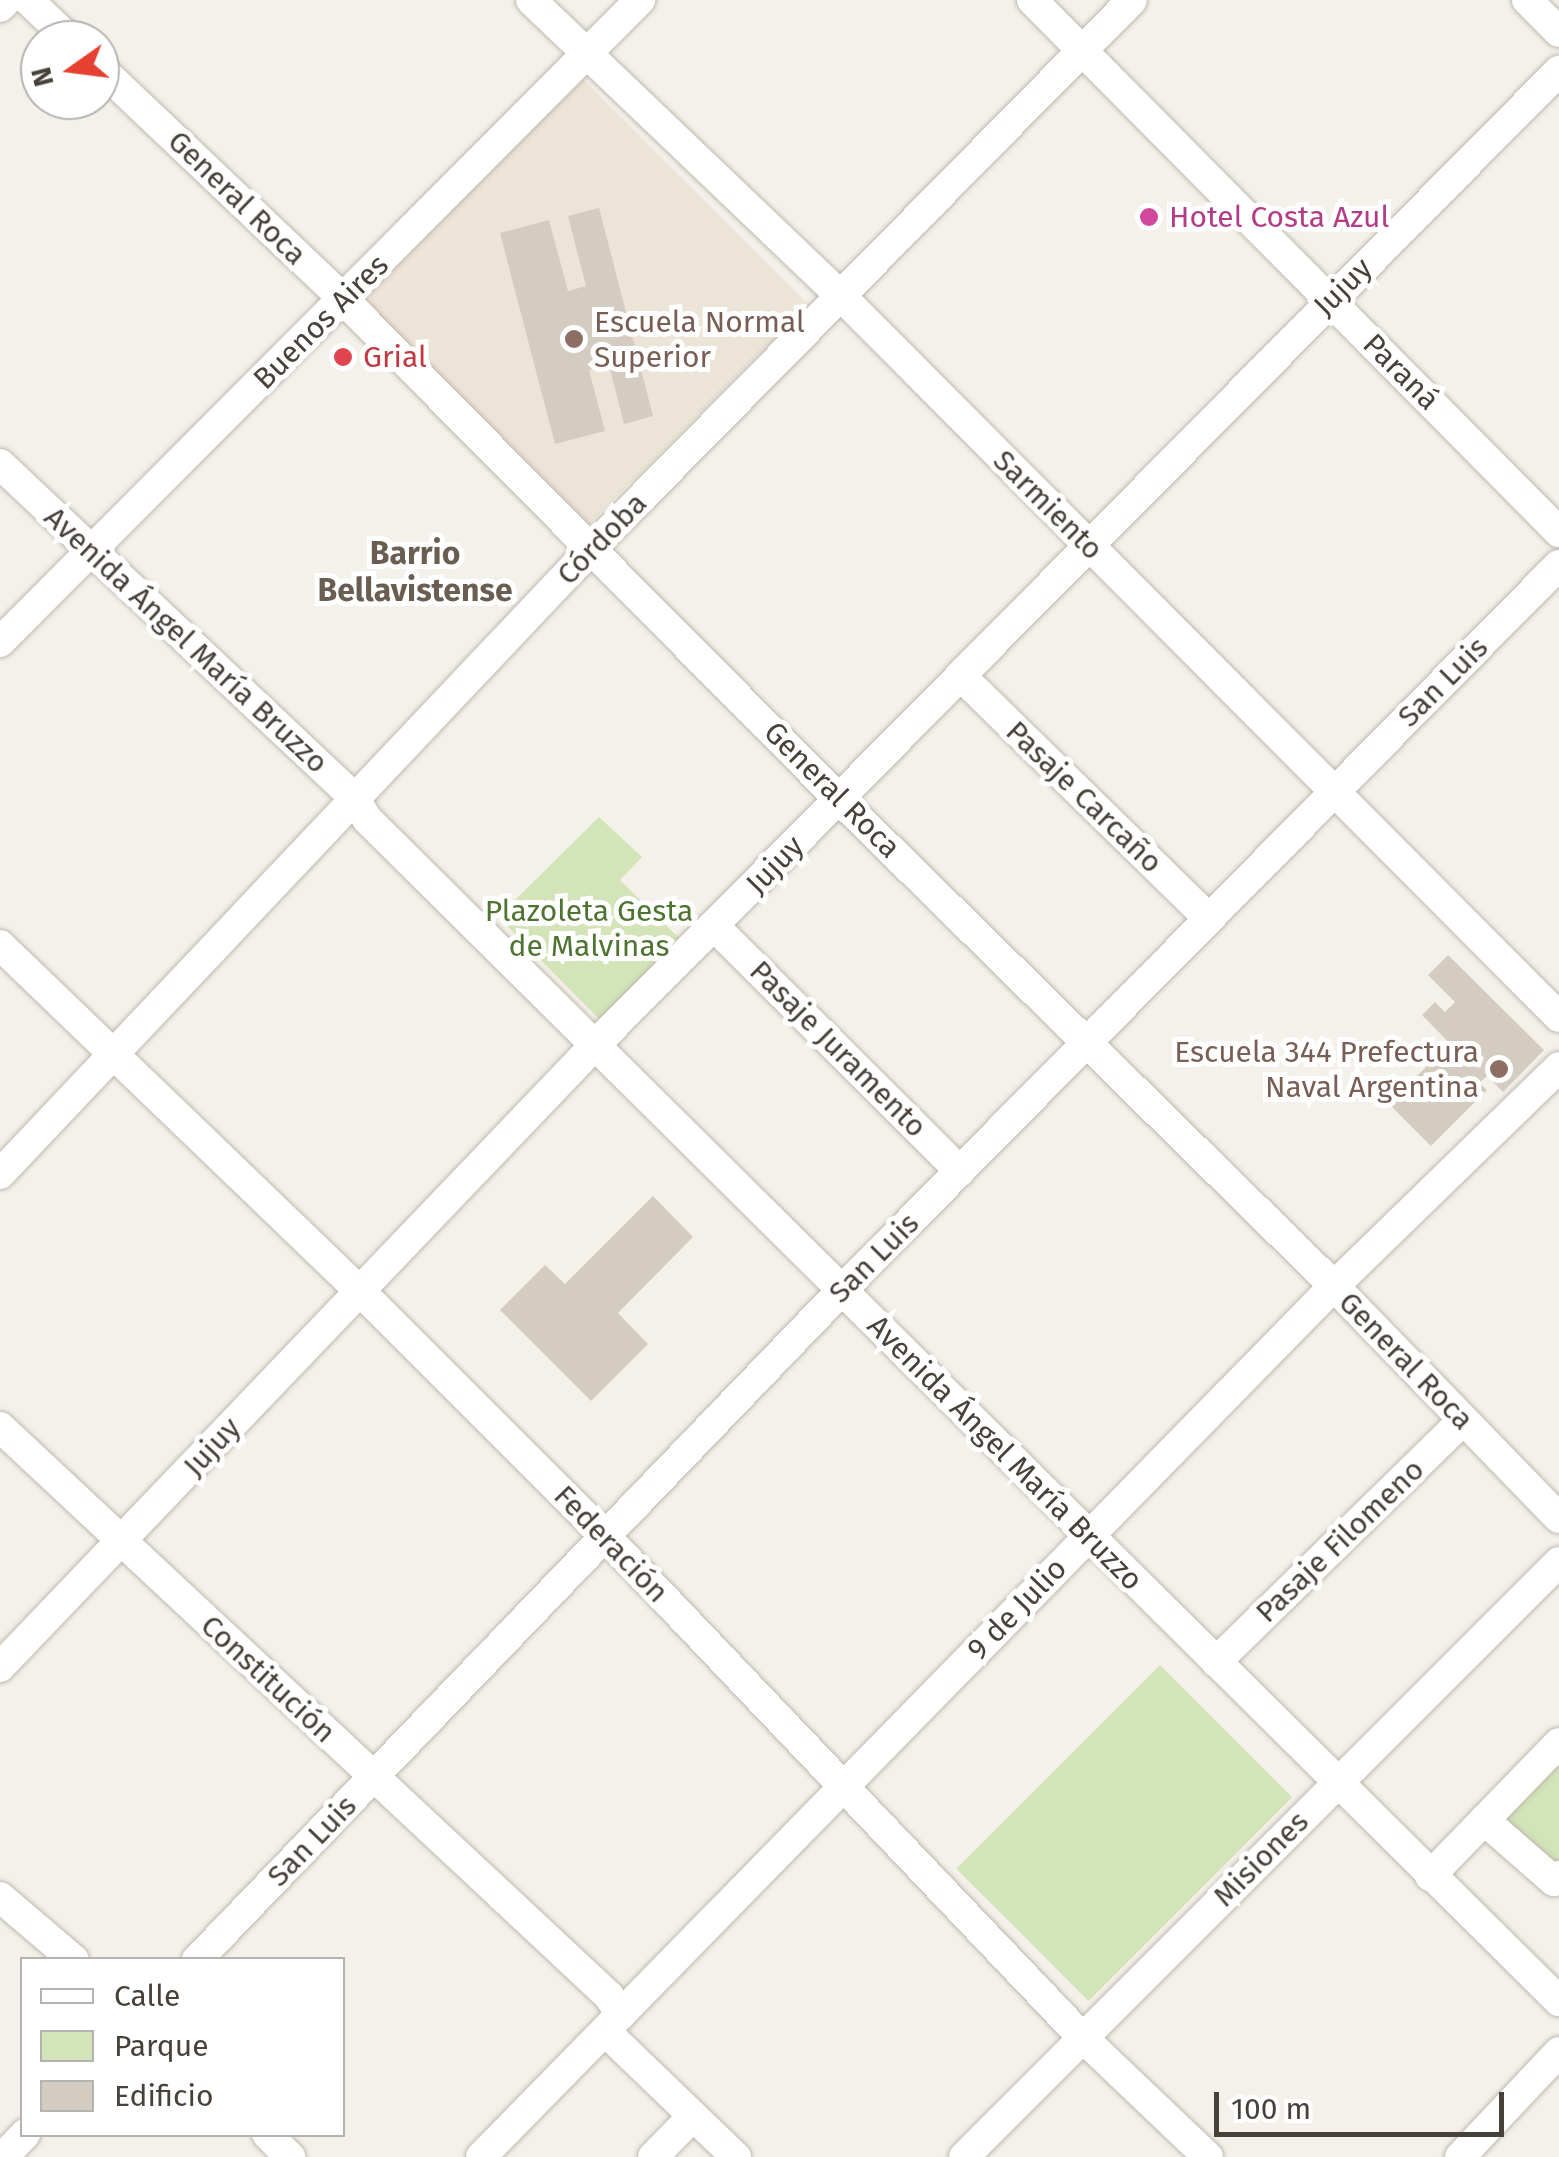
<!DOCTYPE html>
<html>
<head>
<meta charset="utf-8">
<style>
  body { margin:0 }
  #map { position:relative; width:1559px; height:2157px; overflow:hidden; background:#f4f1eb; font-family:"Fira Sans",sans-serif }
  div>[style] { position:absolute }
  .education>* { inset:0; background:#ece4d6; transform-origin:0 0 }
  .green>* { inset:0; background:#d3e4b8; transform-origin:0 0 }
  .building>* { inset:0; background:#d5ccc1 }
  .roads { filter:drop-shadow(0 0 2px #bfb8ae) drop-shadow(0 0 2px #bfb8ae) }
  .minor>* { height:30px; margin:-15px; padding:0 15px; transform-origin:15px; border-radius:15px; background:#fff }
  .dots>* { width:28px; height:28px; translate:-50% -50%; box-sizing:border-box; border:5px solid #fff; border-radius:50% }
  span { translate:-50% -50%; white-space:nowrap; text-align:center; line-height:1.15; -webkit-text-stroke:10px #fff; paint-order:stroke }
  .street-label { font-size:30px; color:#474139 }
  .hotel-label { font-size:30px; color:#b23c85 }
  .left { translate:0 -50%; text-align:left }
  .education-label { font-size:30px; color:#785e54 }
  .right { translate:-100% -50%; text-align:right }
  .health-label { font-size:30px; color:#be3a42 }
  .park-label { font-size:30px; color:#4f7431 }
  .neighbourhood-label { font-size:32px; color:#695e51; font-weight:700 }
  .legend { position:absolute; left:20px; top:1957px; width:325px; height:180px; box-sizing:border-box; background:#fff; border:2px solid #b5b3b0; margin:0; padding:12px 18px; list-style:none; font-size:30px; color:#474139 }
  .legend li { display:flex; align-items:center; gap:20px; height:50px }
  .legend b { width:50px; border:2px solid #b5b3b0 }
  .north { position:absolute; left:20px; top:20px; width:100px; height:100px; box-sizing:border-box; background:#fff; border:2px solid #b5b3b0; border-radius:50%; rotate:256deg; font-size:28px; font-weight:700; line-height:40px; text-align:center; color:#474139 }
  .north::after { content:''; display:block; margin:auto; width:35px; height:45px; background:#e64030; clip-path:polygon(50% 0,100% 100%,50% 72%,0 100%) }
  .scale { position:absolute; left:1214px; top:2092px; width:290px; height:45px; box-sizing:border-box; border:5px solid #474139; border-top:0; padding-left:12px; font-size:30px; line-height:35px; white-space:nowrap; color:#474139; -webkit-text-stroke:8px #fff; paint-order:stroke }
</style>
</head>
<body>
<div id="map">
  <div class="education">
    <i style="left:583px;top:79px;width:319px;height:315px;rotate:45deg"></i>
  </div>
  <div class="green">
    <i style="clip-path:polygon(599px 817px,642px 857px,620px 880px,680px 939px,599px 1019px,498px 917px)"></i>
    <i style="left:1160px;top:1665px;width:187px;height:288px;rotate:45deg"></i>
    <i style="clip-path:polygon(1559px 1766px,1559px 1861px,1556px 1863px,1502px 1819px)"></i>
  </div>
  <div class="building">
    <i style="clip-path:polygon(599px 208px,653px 416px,624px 424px,609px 365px,589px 370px,605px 431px,555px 444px,500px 233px,549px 220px,568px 291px,586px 286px,568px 216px)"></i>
    <i style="clip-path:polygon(1448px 955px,1544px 1050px,1503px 1092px,1487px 1076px,1479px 1083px,1487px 1090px,1431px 1146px,1389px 1104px,1443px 1050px,1452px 1059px,1459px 1053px,1422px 1015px,1435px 1002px,1445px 1012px,1455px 1002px,1428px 975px)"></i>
    <i style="clip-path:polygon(653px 1196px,693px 1237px,618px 1313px,648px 1344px,591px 1401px,500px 1310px,545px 1265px,565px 1284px)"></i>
  </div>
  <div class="roads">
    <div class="minor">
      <i style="left:28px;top:0;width:58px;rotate:43.6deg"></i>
      <i style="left:531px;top:0;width:426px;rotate:43.7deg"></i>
      <i style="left:839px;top:294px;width:1020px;rotate:45.12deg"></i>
      <i style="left:1032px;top:0;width:749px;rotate:45.27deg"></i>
      <i style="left:1527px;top:0;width:45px;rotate:45deg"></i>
      <i style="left:0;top:7px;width:10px;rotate:-45deg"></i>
      <i style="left:100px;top:68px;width:335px;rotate:43.5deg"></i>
      <i style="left:343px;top:299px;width:703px;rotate:45.23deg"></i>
      <i style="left:838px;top:798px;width:696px;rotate:44.53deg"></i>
      <i style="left:1334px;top:1286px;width:323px;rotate:45.9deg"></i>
      <i style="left:0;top:464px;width:488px;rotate:43.3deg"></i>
      <i style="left:355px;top:799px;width:23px;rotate:59deg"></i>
      <i style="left:367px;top:819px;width:1679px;rotate:44.76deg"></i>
      <i style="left:0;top:642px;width:907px;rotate:-45.09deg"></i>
      <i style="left:961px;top:676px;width:346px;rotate:44.4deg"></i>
      <i style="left:715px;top:927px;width:346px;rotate:44.9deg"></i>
      <i style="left:0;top:945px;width:499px;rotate:43.9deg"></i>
      <i style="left:360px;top:1291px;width:348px;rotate:45deg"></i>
      <i style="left:606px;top:1537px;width:690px;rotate:46.41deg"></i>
      <i style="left:1082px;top:2037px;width:174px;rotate:43.6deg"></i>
      <i style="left:0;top:1174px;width:862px;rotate:-46.6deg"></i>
      <i style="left:592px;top:548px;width:769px;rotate:-45.42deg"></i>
      <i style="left:0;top:1427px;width:833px;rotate:43.06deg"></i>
      <i style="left:609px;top:1996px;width:22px;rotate:58deg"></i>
      <i style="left:1216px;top:1662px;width:346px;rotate:-44.4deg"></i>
      <i style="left:0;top:1667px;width:864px;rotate:-46.27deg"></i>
      <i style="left:597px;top:1043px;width:1368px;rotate:-45.3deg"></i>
      <i style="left:1484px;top:1820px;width:93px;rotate:41.1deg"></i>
      <i style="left:1554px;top:1881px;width:7px;rotate:-45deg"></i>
      <i style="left:1430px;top:1876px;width:185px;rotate:-45.9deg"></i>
      <i style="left:0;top:1897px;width:97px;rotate:40.4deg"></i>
      <i style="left:197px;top:1960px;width:929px;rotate:-46.09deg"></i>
      <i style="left:841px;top:1291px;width:1021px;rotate:-45.32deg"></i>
      <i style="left:605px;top:2031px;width:182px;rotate:43.9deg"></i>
      <i style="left:267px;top:2134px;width:33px;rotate:45deg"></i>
      <i style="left:3px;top:2157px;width:32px;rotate:-46deg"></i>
      <i style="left:481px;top:2157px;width:1219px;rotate:-45.6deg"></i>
      <i style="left:1334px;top:1286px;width:314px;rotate:-44.2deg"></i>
      <i style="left:653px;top:2157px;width:57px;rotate:-45.7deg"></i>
      <i style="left:964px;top:2157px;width:841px;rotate:-45deg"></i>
      <i style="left:1460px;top:2157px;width:144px;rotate:-46.7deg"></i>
    </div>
  </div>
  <div class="dots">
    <i style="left:1149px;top:217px;background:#d1479c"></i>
    <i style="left:574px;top:339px;background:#8d6e63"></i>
    <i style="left:343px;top:357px;background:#e0444e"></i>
    <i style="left:1499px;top:1069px;background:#8d6e63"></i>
  </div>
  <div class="street-label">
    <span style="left:237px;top:198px;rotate:44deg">General Roca</span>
    <span style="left:1343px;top:287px;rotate:-45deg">Jujuy</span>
    <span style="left:321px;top:322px;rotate:-45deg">Buenos Aires</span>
    <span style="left:1401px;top:372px;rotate:45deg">Paraná</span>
    <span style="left:1048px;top:505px;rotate:45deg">Sarmiento</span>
    <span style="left:602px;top:539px;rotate:-46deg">Córdoba</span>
    <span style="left:186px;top:640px;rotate:43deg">Avenida Ángel María Bruzzo</span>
    <span style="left:1443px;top:682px;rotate:-45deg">San Luis</span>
    <span style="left:832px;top:790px;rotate:45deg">General Roca</span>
    <span style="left:1084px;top:797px;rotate:44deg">Pasaje Carcaño</span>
    <span style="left:775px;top:865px;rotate:-46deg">Jujuy</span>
    <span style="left:838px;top:1049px;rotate:45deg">Pasaje Juramento</span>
    <span style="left:874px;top:1258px;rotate:-45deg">San Luis</span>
    <span style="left:1406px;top:1361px;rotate:46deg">General Roca</span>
    <span style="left:212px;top:1447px;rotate:-47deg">Jujuy</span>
    <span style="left:1005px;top:1453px;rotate:45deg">Avenida Ángel María Bruzzo</span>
    <span style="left:1340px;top:1541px;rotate:-44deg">Pasaje Filomeno</span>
    <span style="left:611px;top:1544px;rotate:46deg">Federación</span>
    <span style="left:1017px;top:1609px;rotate:-46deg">9 de Julio</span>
    <span style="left:268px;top:1679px;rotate:43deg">Constitución</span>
    <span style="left:312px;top:1841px;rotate:-46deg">San Luis</span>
    <span style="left:1261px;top:1859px;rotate:-45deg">Misiones</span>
  </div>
  <div class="hotel-label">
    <span class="left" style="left:1169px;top:217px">Hotel Costa Azul</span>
  </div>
  <div class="education-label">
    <span class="left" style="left:594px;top:339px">Escuela Normal<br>Superior</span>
    <span class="right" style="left:1479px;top:1069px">Escuela 344 Prefectura<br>Naval Argentina</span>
  </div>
  <div class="health-label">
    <span class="left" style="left:363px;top:357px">Grial</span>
  </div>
  <div class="park-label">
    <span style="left:589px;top:928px">Plazoleta Gesta<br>de Malvinas</span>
  </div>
  <div class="neighbourhood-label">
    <span style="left:415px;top:572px">Barrio<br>Bellavistense</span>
  </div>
  <ul class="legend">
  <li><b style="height:12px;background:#fff"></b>Calle</li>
  <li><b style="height:28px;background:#d3e4b8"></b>Parque</li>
  <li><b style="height:28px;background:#d5ccc1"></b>Edificio</li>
  </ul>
  <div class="north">N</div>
  <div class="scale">100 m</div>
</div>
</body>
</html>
